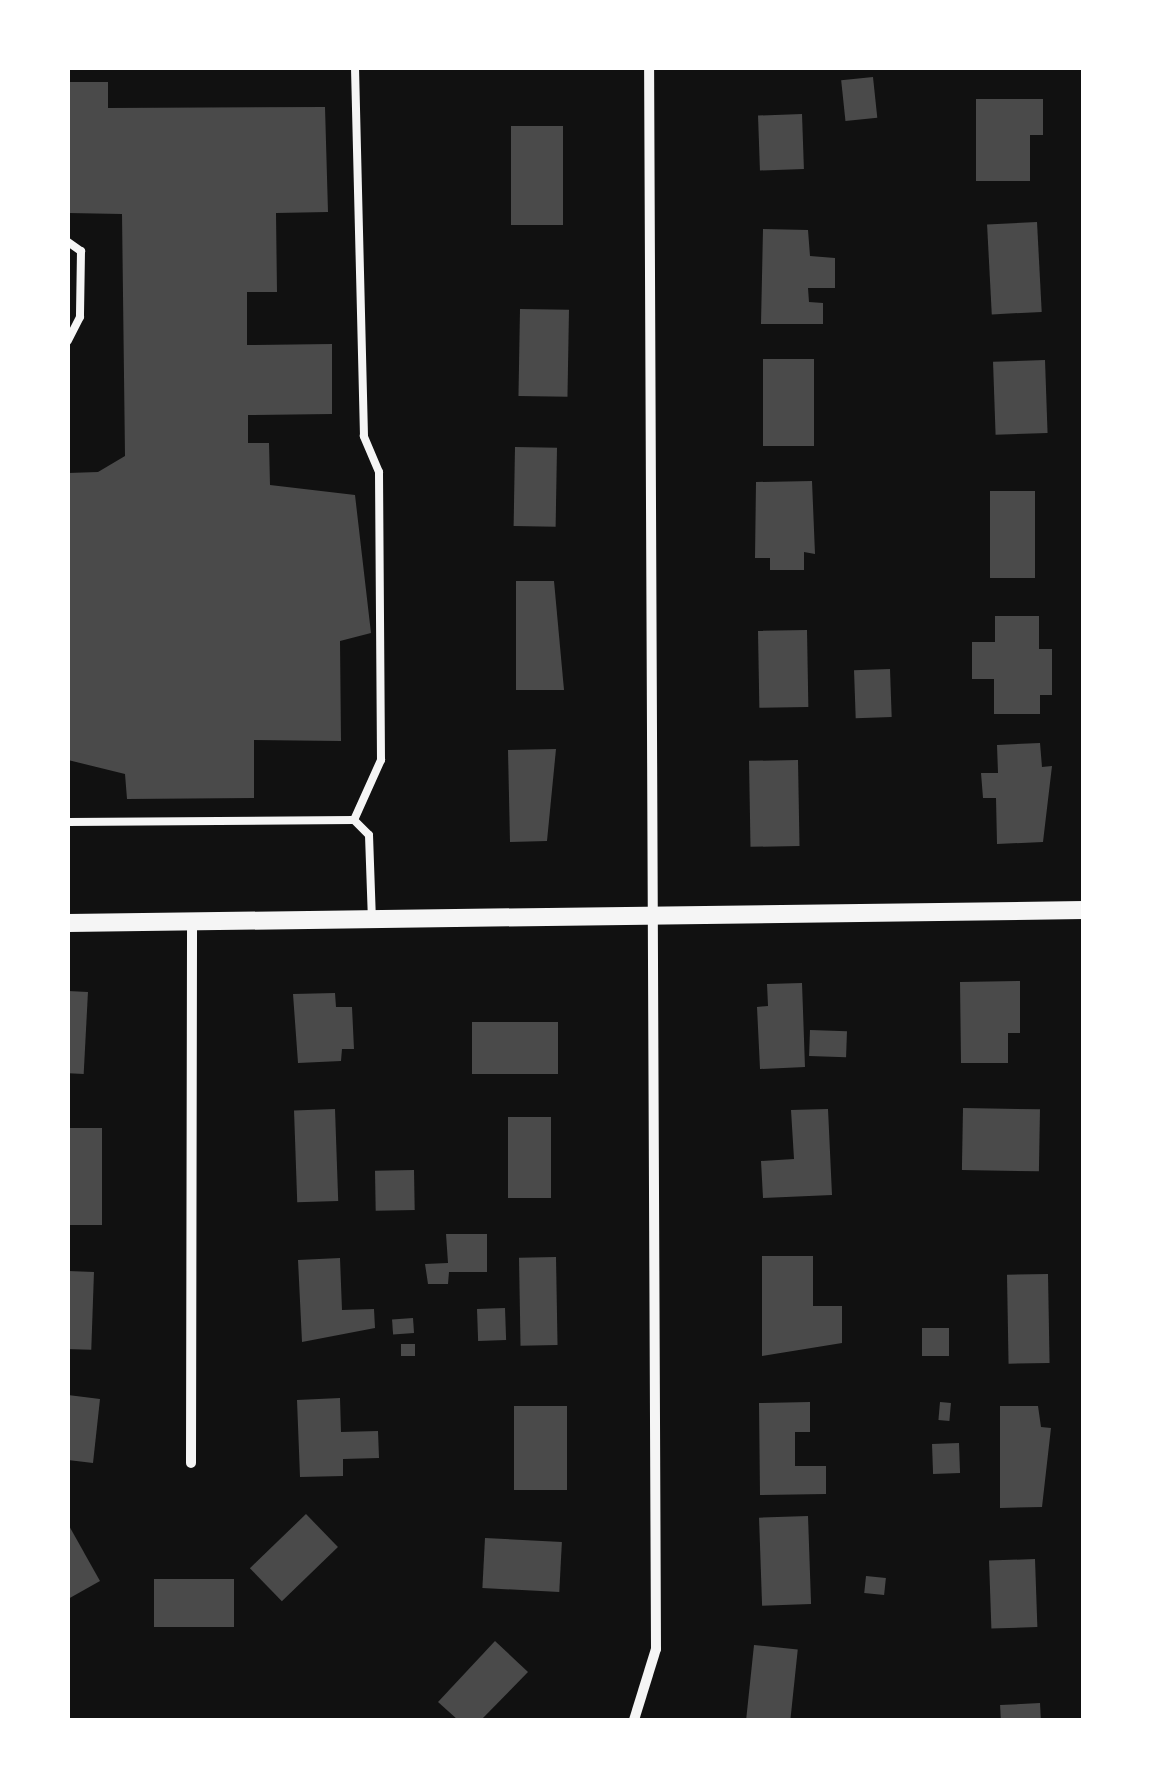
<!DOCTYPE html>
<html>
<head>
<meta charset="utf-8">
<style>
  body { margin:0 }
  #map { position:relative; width:1151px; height:1788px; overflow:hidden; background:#111; font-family:Karla,sans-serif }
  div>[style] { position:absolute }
  .building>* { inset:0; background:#4a4a4a; transform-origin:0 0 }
  .service>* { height:8px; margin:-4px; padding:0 4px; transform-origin:4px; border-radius:4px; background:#f5f5f5 }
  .minor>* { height:10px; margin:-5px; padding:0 5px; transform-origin:5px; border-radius:5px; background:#f5f5f5 }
  .tertiary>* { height:18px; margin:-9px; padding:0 9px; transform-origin:9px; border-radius:9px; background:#f5f5f5 }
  span { translate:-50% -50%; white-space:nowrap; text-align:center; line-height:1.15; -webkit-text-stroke:9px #fff; paint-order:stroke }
  .frame { position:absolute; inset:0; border:70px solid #fff; pointer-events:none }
</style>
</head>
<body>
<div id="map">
  <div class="building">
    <i style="left:873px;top:77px;width:41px;height:32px;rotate:84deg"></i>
    <i style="clip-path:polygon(68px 82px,108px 82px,108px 108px,325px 107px,328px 212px,276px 213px,277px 292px,247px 292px,247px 345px,332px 344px,332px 414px,248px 415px,248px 443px,269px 443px,270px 485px,355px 495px,371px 633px,340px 641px,341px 741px,254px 740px,254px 798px,127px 799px,125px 774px,68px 760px,68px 473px,98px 472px,125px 456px,122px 214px,68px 213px)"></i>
    <i style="clip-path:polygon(976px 99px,1043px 99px,1043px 135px,1030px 135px,1030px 181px,976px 181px)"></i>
    <i style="left:802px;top:114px;width:55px;height:44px;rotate:88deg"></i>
    <i style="left:511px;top:126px;width:52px;height:99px"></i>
    <i style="left:1037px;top:222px;width:90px;height:50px;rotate:87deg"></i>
    <i style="clip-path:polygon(763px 229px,808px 230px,810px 256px,835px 258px,835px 288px,808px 288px,809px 302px,823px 303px,823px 324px,761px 324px)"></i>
    <i style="left:520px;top:309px;width:49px;height:87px;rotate:1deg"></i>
    <i style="left:763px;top:359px;width:51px;height:87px"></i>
    <i style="left:1045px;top:360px;width:73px;height:52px;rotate:88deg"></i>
    <i style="left:515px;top:447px;width:42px;height:79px;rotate:1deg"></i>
    <i style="clip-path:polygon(812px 481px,815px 554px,804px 552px,804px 570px,770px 570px,770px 558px,755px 558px,756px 482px)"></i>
    <i style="left:990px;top:491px;width:45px;height:87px"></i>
    <i style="clip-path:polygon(516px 581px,554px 581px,564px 690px,516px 690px)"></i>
    <i style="clip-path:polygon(995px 616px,1039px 616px,1039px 649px,1052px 649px,1052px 695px,1040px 695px,1040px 714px,994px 714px,994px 679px,972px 679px,972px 642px,995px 642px)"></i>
    <i style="left:807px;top:630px;width:77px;height:49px;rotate:89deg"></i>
    <i style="left:890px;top:669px;width:48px;height:36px;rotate:88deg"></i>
    <i style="clip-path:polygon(1040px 743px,1042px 767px,1052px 766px,1043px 842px,997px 844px,996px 798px,983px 798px,981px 773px,998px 773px,997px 745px)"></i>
    <i style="clip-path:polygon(556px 749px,547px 841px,510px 842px,508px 750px)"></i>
    <i style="left:798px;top:760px;width:86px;height:49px;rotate:89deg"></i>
    <i style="clip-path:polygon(1020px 981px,1020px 1033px,1008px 1033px,1008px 1063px,961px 1063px,960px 982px)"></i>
    <i style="clip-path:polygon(802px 983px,805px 1067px,760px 1069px,757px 1007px,768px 1006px,767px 984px)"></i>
    <i style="left:68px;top:991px;width:20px;height:82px;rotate:3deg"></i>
    <i style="clip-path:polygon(335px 993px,336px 1007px,352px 1007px,354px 1049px,342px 1049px,341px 1061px,298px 1063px,293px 994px)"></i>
    <i style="left:558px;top:1022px;width:52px;height:86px;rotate:90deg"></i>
    <i style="left:810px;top:1030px;width:37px;height:26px;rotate:2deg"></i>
    <i style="left:963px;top:1108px;width:77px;height:62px;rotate:1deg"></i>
    <i style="left:335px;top:1109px;width:92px;height:41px;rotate:88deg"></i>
    <i style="clip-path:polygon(828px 1109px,832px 1195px,763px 1198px,761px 1161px,794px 1159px,791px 1110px)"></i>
    <i style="left:508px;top:1117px;width:43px;height:81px"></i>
    <i style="left:68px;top:1128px;width:34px;height:97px"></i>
    <i style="left:414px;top:1170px;width:40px;height:39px;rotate:89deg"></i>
    <i style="clip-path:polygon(446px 1234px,487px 1234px,487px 1272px,449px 1272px,448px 1284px,428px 1284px,425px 1264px,448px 1263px)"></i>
    <i style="clip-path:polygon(762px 1256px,813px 1256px,813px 1306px,842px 1306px,842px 1343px,762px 1356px)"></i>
    <i style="left:556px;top:1257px;width:88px;height:37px;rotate:89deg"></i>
    <i style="clip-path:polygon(340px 1258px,342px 1310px,374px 1309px,375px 1328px,302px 1342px,298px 1260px)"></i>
    <i style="left:68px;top:1271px;width:26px;height:78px;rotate:2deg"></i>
    <i style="left:1048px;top:1274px;width:89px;height:41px;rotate:89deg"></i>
    <i style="left:505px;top:1308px;width:32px;height:28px;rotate:88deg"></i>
    <i style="left:413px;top:1318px;width:15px;height:21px;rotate:86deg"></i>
    <i style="left:922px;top:1328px;width:27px;height:28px"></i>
    <i style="left:415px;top:1344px;width:12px;height:14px;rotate:90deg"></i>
    <i style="clip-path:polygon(68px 1395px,100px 1399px,93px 1463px,68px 1460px)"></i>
    <i style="clip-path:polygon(340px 1398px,341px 1432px,378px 1431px,379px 1458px,343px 1459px,343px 1476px,300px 1477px,297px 1400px)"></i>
    <i style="clip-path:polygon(810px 1402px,810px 1432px,795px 1432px,795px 1466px,826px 1466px,826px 1494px,760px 1495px,759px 1403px)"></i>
    <i style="left:940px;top:1402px;width:11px;height:18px;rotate:5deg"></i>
    <i style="left:514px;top:1406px;width:53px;height:84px"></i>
    <i style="clip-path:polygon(1000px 1406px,1038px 1406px,1041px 1427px,1051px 1428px,1042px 1507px,1000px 1508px)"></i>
    <i style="left:959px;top:1443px;width:30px;height:27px;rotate:88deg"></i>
    <i style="left:306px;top:1514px;width:46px;height:78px;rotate:46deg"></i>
    <i style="left:808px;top:1516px;width:88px;height:49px;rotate:88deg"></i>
    <i style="clip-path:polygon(68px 1524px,100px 1581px,68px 1599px)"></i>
    <i style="left:485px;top:1538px;width:77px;height:50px;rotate:3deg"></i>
    <i style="left:1035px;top:1559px;width:68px;height:46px;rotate:88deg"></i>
    <i style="left:866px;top:1576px;width:20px;height:17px;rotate:6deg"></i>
    <i style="left:154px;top:1579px;width:80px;height:48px"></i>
    <i style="clip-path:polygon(495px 1641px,528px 1672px,481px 1720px,458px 1720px,438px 1702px)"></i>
    <i style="left:754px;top:1645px;width:44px;height:75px;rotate:6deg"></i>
    <i style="left:1040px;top:1703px;width:17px;height:40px;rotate:87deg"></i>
  </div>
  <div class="service">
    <i style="left:68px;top:242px;width:16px;rotate:35deg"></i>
    <i style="left:81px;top:251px;width:66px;rotate:90.9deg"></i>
    <i style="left:80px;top:317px;width:27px;rotate:117deg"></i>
    <i style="left:354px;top:820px;width:66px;rotate:-65.8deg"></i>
    <i style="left:381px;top:760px;width:288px;rotate:-90.4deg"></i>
    <i style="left:379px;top:472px;width:39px;rotate:-113deg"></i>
    <i style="left:364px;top:436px;width:368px;rotate:-91.4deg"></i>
    <i style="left:68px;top:822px;width:286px;rotate:-0.4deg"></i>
    <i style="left:354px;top:820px;width:21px;rotate:45deg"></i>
    <i style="left:369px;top:835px;width:84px;rotate:88deg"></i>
  </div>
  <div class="minor">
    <i style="left:191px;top:1463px;width:541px;rotate:-89.89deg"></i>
    <i style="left:634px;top:1720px;width:74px;rotate:-72.8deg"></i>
    <i style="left:656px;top:1649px;width:1581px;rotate:-90.25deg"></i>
  </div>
  <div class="tertiary">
    <i style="left:68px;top:923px;width:1016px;rotate:-0.73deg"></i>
  </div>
  <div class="frame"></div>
</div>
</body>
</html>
